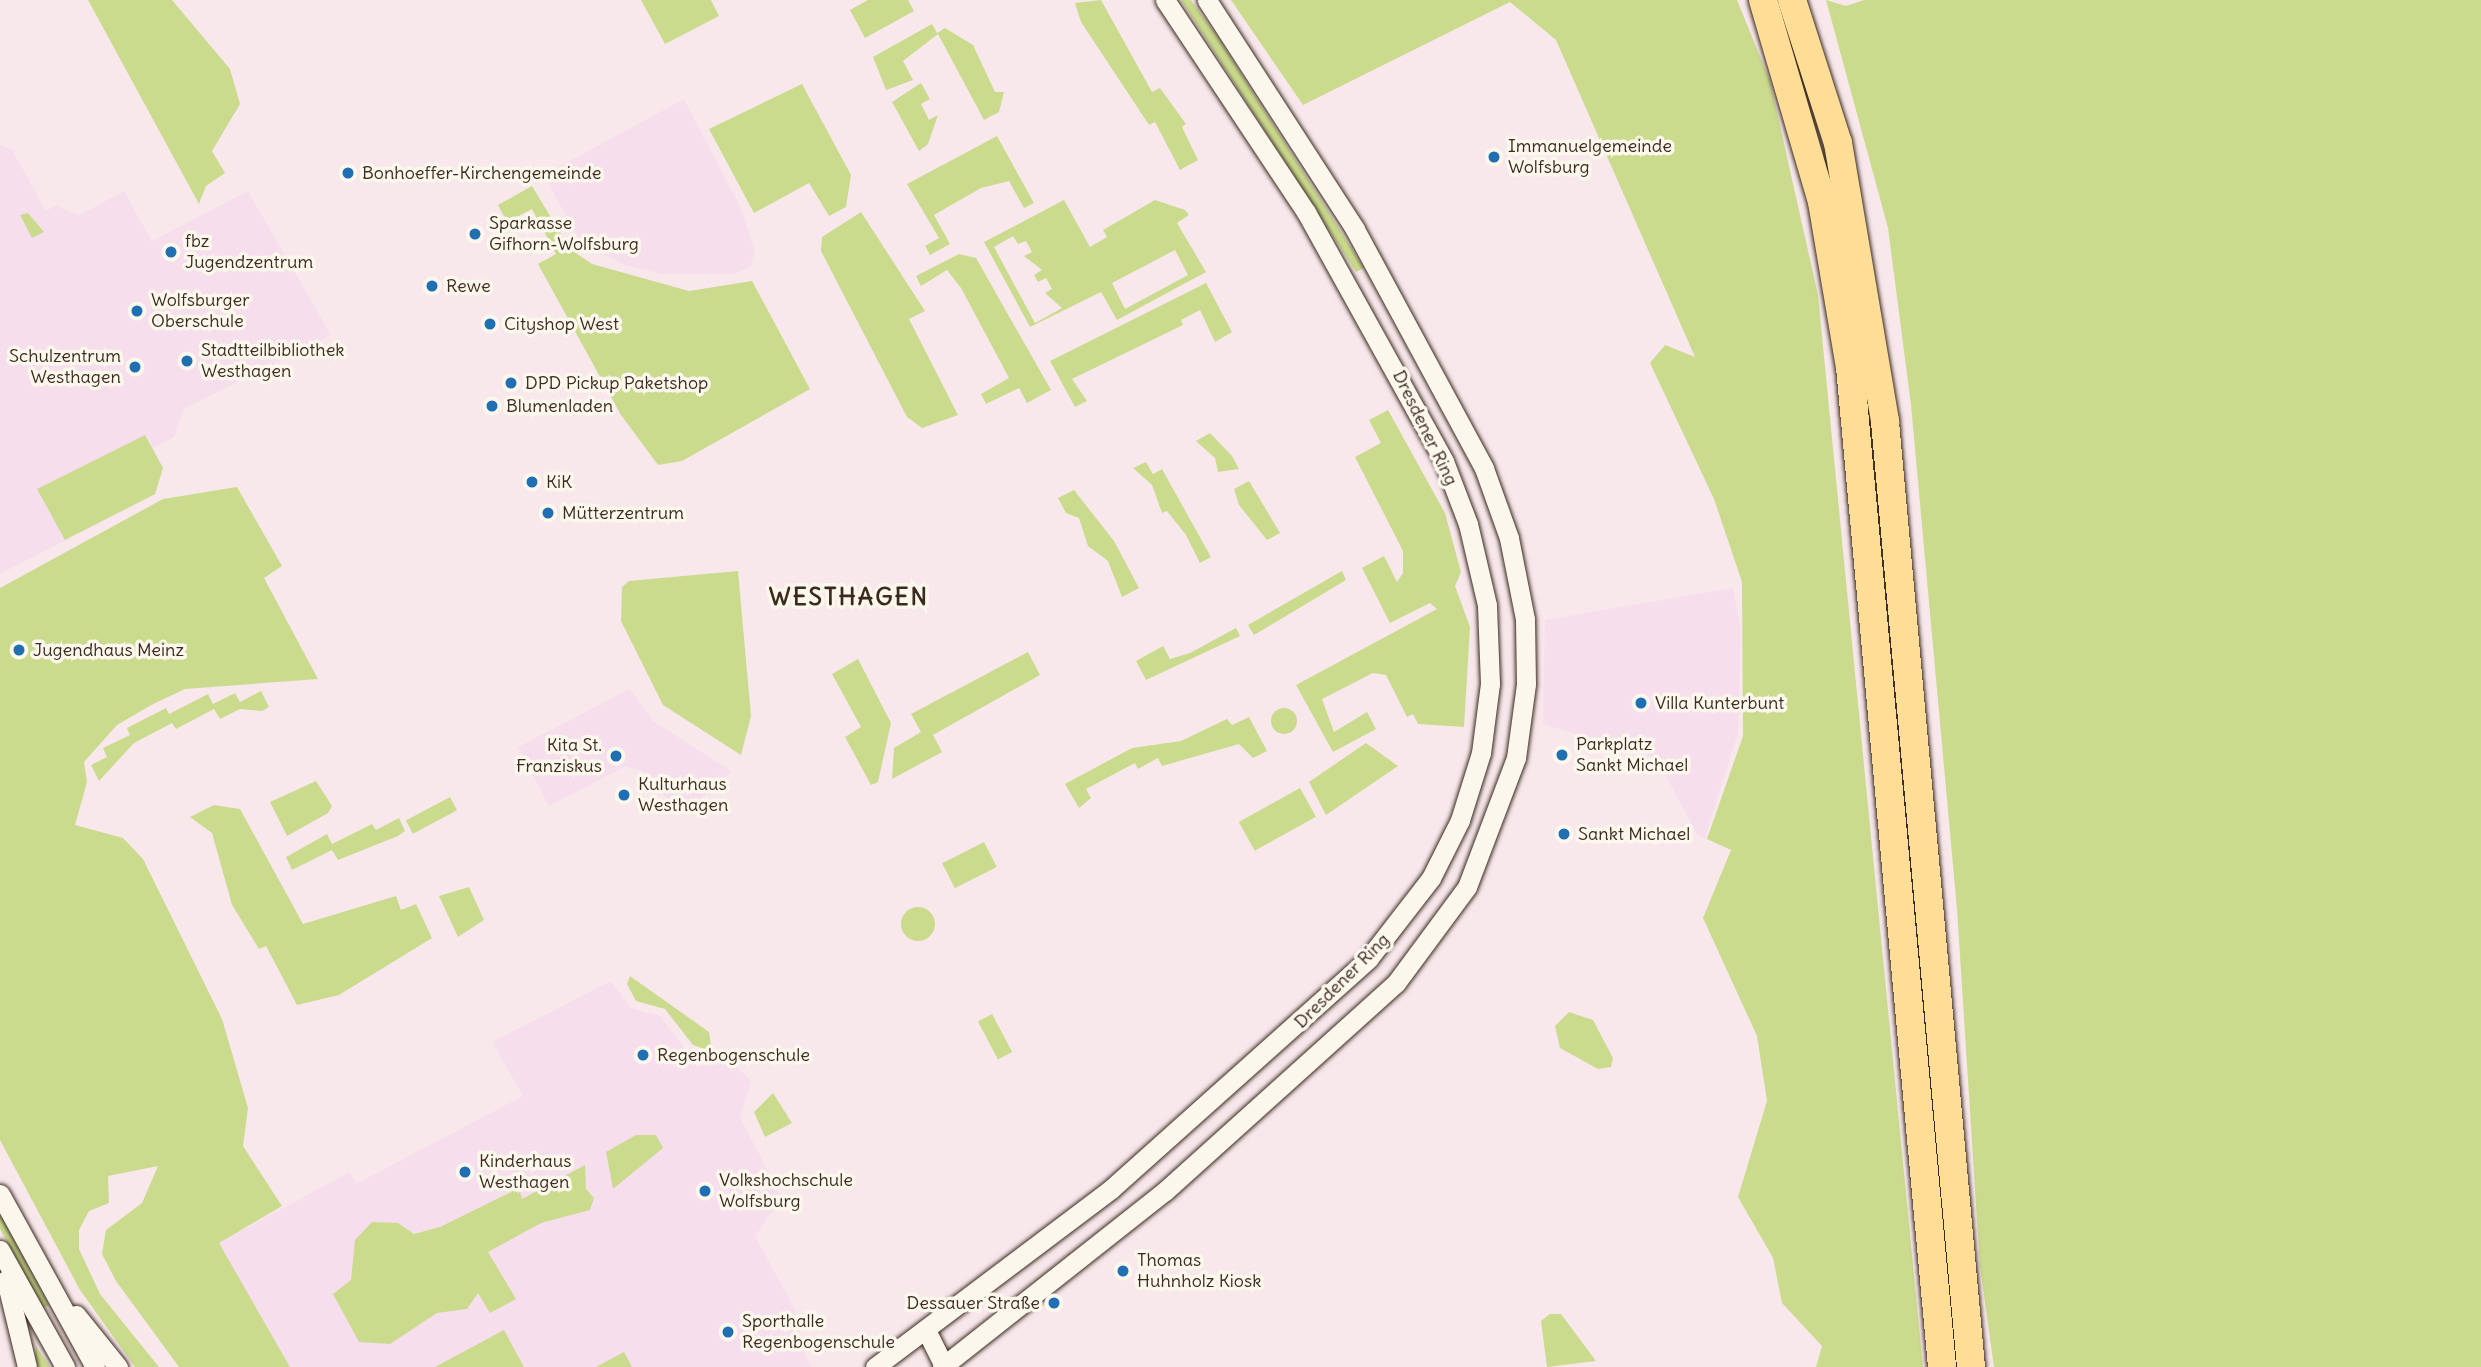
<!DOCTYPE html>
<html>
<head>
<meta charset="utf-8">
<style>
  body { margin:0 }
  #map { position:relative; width:2481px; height:1367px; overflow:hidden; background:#f8e8ec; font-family:Delius,sans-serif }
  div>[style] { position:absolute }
  .built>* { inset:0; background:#f6deec }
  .green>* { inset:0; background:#cbdb8e; transform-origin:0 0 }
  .round { border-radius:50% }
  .roads { filter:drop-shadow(0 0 2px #3b2a1e) drop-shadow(0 0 2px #3b2a1e) }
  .minor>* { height:19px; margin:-9.5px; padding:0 9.5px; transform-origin:9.5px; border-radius:9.5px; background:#fbf7ec }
  .highway>* { height:28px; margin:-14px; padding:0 14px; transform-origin:14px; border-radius:14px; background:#fedd96 }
  .dots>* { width:19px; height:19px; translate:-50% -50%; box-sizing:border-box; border:4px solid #fbf7ec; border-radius:50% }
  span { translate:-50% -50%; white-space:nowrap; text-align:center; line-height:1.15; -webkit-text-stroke:7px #fbf7ec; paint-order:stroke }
  .poi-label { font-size:18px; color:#3b2a1e }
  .left { translate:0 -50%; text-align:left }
  .right { translate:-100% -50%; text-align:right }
  .street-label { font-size:18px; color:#3b2a1e }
  .district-label { font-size:24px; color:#3b2a1e; font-weight:700; letter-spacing:2px }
</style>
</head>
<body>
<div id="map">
  <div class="built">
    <i style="clip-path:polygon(684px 99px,742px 210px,755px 252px,751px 266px,734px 274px,662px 274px,622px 264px,579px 240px,544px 175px)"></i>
    <i style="clip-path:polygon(0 145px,12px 150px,46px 211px,57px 205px,78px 216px,124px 191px,152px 241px,248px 191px,331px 335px,184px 409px,174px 437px,153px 448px,163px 468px,155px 494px,0 574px)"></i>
    <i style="clip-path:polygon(1733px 588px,1741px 630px,1738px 733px,1705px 838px,1698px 836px,1656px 758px,1543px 724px,1545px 620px)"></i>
    <i style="clip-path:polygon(630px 689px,653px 721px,731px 771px,711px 792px,675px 812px,650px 774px,626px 766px,549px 806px,518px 747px)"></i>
    <i style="clip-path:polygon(611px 981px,631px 1008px,660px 1016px,698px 1066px,733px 1063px,751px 1081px,740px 1117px,782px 1198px,755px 1236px,797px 1313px,786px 1319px,811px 1367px,290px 1367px,218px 1243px,350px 1172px,356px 1184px,523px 1096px,492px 1042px)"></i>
  </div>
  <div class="green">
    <i style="clip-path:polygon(88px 0,172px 0,230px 69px,240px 104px,212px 151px,225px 173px,206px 186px,199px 204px)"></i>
    <i style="clip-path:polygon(641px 0,711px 0,719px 16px,665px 44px)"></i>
    <i style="clip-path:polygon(868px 0,908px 0,914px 11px,865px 38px,850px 10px)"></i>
    <i style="clip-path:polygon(1101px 0,1152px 92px,1160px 88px,1186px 124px,1182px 127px,1198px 160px,1180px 170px,1155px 122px,1149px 125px,1081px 22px,1075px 3px)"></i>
    <i style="clip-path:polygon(1181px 0,1191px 0,1219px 39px,1364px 268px,1356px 272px)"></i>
    <i style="clip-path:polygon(1231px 0,1737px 0,1770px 81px,1818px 295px,1923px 1367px,1816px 1367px,1822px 1346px,1782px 1303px,1773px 1258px,1738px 1197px,1767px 1101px,1757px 1036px,1703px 918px,1731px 850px,1707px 839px,1743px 736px,1742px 582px,1714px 499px,1650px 363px,1665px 345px,1695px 357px,1556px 40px,1510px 2px,1303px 105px)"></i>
    <i style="clip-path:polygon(1826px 0,1846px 6px,1864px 0,2481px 0,2481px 1367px,1994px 1367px,1980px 1267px,1957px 909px,1911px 405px,1888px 228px)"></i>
    <i style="clip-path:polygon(932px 24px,937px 33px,945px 28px,973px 45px,995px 92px,1004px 92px,999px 112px,984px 120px,938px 34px,903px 61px,913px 80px,886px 90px,873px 57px)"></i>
    <i style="clip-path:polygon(921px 83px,930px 99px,921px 104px,929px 120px,938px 115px,928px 144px,919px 151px,892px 102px)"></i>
    <i style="clip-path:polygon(802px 84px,851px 175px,846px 207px,829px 216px,809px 183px,754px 213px,709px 129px)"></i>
    <i style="clip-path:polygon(997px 136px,1034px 203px,1024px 208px,1009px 181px,981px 188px,934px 215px,950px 244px,930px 255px,925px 246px,939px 238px,907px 184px)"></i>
    <i style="clip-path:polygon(532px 186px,570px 249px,592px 264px,689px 291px,752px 281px,810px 389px,682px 461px,658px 465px,621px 415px,538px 264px,556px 254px,532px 209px,507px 222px,498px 205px)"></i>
    <i style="clip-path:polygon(evenodd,1064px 200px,1090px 247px,1107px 237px,1103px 230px,1155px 200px,1185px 210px,1189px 215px,1177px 223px,1206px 272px,1117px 320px,1101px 292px,1030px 327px,984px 242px,1064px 200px,1013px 236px,1018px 244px,1026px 241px,1032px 252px,1024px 256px,1042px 270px,1034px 275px,1038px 282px,1046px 278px,1052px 289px,1045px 293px,1062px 308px,1035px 323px,994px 247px,1013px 236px,1064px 200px,1175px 250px,1188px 275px,1125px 309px,1112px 283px,1175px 250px)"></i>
    <i style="clip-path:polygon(861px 212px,925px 311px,909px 319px,958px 415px,922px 428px,907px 417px,821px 251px,822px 237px)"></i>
    <i style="clip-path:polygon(28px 213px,44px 232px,32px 238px,20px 215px)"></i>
    <i style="clip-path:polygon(959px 254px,976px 258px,1051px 390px,1027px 403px,1019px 388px,986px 404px,981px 394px,1009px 378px,961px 288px,947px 270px,921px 286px,916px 276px)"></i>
    <i style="clip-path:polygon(1206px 283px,1232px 332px,1215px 342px,1200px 310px,1181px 320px,1183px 325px,1072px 379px,1087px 401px,1075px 407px,1050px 361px)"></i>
    <i style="clip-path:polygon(1388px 410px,1445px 513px,1461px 572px,1455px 586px,1470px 627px,1464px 727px,1418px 724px,1413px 714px,1407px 717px,1386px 675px,1373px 673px,1322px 699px,1334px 732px,1367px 712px,1376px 729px,1333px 752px,1296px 685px,1437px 609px,1430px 603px,1390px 623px,1362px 568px,1384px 556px,1397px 582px,1403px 573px,1403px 551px,1355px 457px,1381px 443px,1369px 420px)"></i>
    <i style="clip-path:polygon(1210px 433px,1232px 456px,1239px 469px,1218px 472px,1215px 458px,1196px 441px)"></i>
    <i style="clip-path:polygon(145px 435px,163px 468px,155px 494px,65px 540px,37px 489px)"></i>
    <i style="clip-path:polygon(1146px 462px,1153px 474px,1162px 469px,1211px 557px,1200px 563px,1186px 535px,1167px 511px,1162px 513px,1152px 485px,1133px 468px)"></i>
    <i style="clip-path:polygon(1249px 481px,1280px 533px,1267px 540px,1239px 505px,1234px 489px)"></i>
    <i style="clip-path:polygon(237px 487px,282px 566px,264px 578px,318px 679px,185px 689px,153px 704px,117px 725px,84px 762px,87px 782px,75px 825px,123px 838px,143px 859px,222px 1019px,248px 1108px,243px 1146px,282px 1206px,219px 1243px,290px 1367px,179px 1367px,116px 1281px,102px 1254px,106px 1230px,142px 1203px,158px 1166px,108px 1176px,109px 1203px,89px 1211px,79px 1230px,79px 1249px,100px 1294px,159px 1367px,135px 1367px,80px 1290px,0 1140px,0 588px,163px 499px)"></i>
    <i style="clip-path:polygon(1074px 490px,1114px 541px,1139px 588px,1122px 597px,1108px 561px,1088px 546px,1079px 518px,1066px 513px,1058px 498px)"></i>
    <i style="clip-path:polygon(738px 571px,751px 716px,741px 755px,663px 705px,621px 621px,622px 587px,629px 581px)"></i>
    <i style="clip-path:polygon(1342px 571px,1346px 580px,1254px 635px,1248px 625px)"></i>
    <i style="clip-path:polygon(1236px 628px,1240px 636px,1146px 680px,1136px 661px,1163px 646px,1170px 659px,1190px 653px)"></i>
    <i style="clip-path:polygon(1028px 652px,1040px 675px,933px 735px,942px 752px,892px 779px,894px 748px,921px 732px,911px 714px)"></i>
    <i style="clip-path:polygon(858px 659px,891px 723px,878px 782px,871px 785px,845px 737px,861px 727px,832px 674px)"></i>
    <i style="clip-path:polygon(261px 691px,269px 707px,262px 711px,240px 709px,220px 719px,214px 709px,176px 729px,172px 723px,134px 743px,99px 781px,91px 765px,107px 757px,103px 748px,130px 735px,127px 728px,166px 708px,169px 714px,208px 694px,213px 704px,235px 693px,240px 702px)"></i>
    <i class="round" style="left:1271px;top:708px;width:26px;height:26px"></i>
    <i style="clip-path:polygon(1249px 717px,1267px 751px,1253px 758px,1239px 744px,1162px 766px,1158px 758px,1138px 769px,1135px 763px,1086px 789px,1091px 798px,1079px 808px,1065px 784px,1132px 748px,1181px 741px,1227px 719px,1232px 725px)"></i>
    <i style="clip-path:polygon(1366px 743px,1398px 766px,1326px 815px,1309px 782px)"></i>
    <i style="clip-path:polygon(316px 781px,332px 806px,328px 813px,287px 836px,270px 802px)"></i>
    <i style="left:1300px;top:788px;width:33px;height:70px;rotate:61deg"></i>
    <i style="left:450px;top:797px;width:15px;height:50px;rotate:62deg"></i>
    <i style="clip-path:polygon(214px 805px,240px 809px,303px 924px,396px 896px,401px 910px,416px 904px,432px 938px,339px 995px,297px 1005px,266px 946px,259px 949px,232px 905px,212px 833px,190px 817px)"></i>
    <i style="clip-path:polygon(399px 818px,405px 831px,398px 836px,338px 860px,332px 850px,292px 870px,286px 857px,327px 834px,332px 844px,372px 824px,376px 830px)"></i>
    <i style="left:984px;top:842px;width:28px;height:47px;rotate:63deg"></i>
    <i style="clip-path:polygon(469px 887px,484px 920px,458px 937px,439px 896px)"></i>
    <i class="round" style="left:901px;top:907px;width:34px;height:34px"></i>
    <i style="clip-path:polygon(630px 976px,709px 1032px,712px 1052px,693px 1045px,665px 1009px,636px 1001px,627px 984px)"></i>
    <i style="clip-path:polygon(1569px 1012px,1593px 1020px,1613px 1058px,1611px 1067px,1598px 1069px,1560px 1048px,1555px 1026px)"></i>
    <i style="left:992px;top:1014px;width:43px;height:16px;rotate:62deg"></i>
    <i style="clip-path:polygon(773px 1093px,792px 1123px,765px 1137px,754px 1112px)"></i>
    <i style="clip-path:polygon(636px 1135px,656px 1135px,663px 1148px,613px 1189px,606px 1152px)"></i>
    <i style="clip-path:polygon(585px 1165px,586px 1189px,594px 1198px,590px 1210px,541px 1223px,488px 1252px,516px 1299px,490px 1313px,478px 1293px,467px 1309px,437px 1313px,390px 1344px,359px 1342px,333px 1294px,351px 1280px,355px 1240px,372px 1222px,398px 1223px,414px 1234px,440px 1227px,519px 1188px,522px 1199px)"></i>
    <i style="clip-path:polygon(0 1214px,49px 1305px,42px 1309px,0 1229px)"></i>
    <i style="clip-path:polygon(1550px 1314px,1561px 1314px,1596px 1361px,1547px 1367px,1541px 1321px)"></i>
    <i style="clip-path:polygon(504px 1330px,524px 1367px,435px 1367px)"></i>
    <i style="clip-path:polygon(36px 1346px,50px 1367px,34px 1367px)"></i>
    <i style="clip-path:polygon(624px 1352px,632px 1367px,596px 1367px)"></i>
  </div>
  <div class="roads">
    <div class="minor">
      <i style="left:0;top:1194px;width:197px;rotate:61.2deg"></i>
      <i style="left:0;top:1250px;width:134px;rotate:60.9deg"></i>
      <i style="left:6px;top:1280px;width:89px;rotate:76.4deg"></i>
      <i style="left:76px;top:1315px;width:67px;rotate:51.1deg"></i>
      <i style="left:926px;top:1330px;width:40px;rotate:63.4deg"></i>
      <i style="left:875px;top:1367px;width:296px;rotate:-37deg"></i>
      <i style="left:1111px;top:1189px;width:346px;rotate:-41.8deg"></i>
      <i style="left:1369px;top:958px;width:101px;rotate:-52.2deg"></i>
      <i style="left:1431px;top:878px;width:65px;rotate:-63.4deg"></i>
      <i style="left:1460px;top:820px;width:70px;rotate:-72.6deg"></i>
      <i style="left:1481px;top:753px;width:70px;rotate:-82.6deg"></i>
      <i style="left:1490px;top:684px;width:79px;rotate:-92.2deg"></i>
      <i style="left:1487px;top:605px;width:83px;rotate:-103.2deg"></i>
      <i style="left:1468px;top:524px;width:67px;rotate:-110.9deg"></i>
      <i style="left:1444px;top:461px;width:285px;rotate:-119deg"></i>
      <i style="left:1306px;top:212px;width:255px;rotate:-123.6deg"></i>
      <i style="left:942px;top:1367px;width:284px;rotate:-38.3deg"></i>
      <i style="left:1165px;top:1191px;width:311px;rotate:-42deg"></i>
      <i style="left:1396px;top:983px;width:119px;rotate:-53.5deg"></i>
      <i style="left:1467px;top:887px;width:138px;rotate:-69.2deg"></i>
      <i style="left:1516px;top:758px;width:75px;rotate:-82.3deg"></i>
      <i style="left:1526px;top:684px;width:65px;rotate:-90.9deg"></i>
      <i style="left:1525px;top:619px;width:83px;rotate:-101.2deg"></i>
      <i style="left:1509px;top:538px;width:74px;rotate:-109.7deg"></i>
      <i style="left:1484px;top:468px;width:272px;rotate:-118.4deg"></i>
      <i style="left:1355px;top:229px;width:273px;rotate:-122.9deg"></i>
    </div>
    <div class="highway">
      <i style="left:1763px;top:0;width:210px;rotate:73.7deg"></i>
      <i style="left:1822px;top:202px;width:167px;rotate:80.4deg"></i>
      <i style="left:1850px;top:367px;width:1004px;rotate:84.74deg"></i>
      <i style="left:1792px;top:0;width:150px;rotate:72.2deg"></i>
      <i style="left:1838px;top:143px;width:283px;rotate:80.4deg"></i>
      <i style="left:1885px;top:422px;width:949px;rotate:84.8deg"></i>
    </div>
  </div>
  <div class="dots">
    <i style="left:1494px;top:157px;background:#1f6fb2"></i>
    <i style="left:348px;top:173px;background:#1f6fb2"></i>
    <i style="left:475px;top:234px;background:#1f6fb2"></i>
    <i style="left:171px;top:252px;background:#1f6fb2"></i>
    <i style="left:432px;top:286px;background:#1f6fb2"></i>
    <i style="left:137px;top:311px;background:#1f6fb2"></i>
    <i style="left:490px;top:324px;background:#1f6fb2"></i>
    <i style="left:187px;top:361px;background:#1f6fb2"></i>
    <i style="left:135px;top:367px;background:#1f6fb2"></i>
    <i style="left:511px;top:383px;background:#1f6fb2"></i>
    <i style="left:492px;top:406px;background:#1f6fb2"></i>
    <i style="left:532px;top:482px;background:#1f6fb2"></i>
    <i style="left:548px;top:513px;background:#1f6fb2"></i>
    <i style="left:19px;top:650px;background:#1f6fb2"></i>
    <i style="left:1641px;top:703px;background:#1f6fb2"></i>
    <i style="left:1562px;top:755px;background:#1f6fb2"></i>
    <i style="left:616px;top:756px;background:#1f6fb2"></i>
    <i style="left:624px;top:795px;background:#1f6fb2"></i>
    <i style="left:1564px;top:834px;background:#1f6fb2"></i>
    <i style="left:643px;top:1055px;background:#1f6fb2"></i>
    <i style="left:465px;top:1172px;background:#1f6fb2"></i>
    <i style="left:705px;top:1191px;background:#1f6fb2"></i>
    <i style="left:1123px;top:1271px;background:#1f6fb2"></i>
    <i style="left:1054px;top:1303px;background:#1f6fb2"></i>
    <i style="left:728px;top:1332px;background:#1f6fb2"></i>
  </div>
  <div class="poi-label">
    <span class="left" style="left:1508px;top:157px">Immanuelgemeinde<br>Wolfsburg</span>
    <span class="left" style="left:362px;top:173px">Bonhoeffer-Kirchengemeinde</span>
    <span class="left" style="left:489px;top:234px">Sparkasse<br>Gifhorn-Wolfsburg</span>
    <span class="left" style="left:185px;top:252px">fbz<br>Jugendzentrum</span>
    <span class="left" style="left:446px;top:286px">Rewe</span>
    <span class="left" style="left:151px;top:311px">Wolfsburger<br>Oberschule</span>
    <span class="left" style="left:504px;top:324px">Cityshop West</span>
    <span class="left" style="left:201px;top:361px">Stadtteilbibliothek<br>Westhagen</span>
    <span class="right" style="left:121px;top:367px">Schulzentrum<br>Westhagen</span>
    <span class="left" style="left:525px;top:383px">DPD Pickup Paketshop</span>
    <span class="left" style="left:506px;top:406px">Blumenladen</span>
    <span class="left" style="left:546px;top:482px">KiK</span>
    <span class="left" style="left:562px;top:513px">Mütterzentrum</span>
    <span class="left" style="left:33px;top:650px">Jugendhaus Meinz</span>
    <span class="left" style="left:1655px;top:703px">Villa Kunterbunt</span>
    <span class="left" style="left:1576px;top:755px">Parkplatz<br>Sankt Michael</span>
    <span class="right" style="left:602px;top:756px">Kita St.<br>Franziskus</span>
    <span class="left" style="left:638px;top:795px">Kulturhaus<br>Westhagen</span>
    <span class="left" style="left:1578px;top:834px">Sankt Michael</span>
    <span class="left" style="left:657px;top:1055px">Regenbogenschule</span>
    <span class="left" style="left:479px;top:1172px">Kinderhaus<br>Westhagen</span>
    <span class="left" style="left:719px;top:1191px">Volkshochschule<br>Wolfsburg</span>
    <span class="left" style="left:1137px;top:1271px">Thomas<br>Huhnholz Kiosk</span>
    <span class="right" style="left:1040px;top:1303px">Dessauer Straße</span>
    <span class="left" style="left:742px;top:1332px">Sporthalle<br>Regenbogenschule</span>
  </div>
  <div class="street-label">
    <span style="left:1425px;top:428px;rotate:64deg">Dresdener Ring</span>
    <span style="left:1342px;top:981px;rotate:-45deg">Dresdener Ring</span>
  </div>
  <div class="district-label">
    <span style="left:849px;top:597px">WESTHAGEN</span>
  </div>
</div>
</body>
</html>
